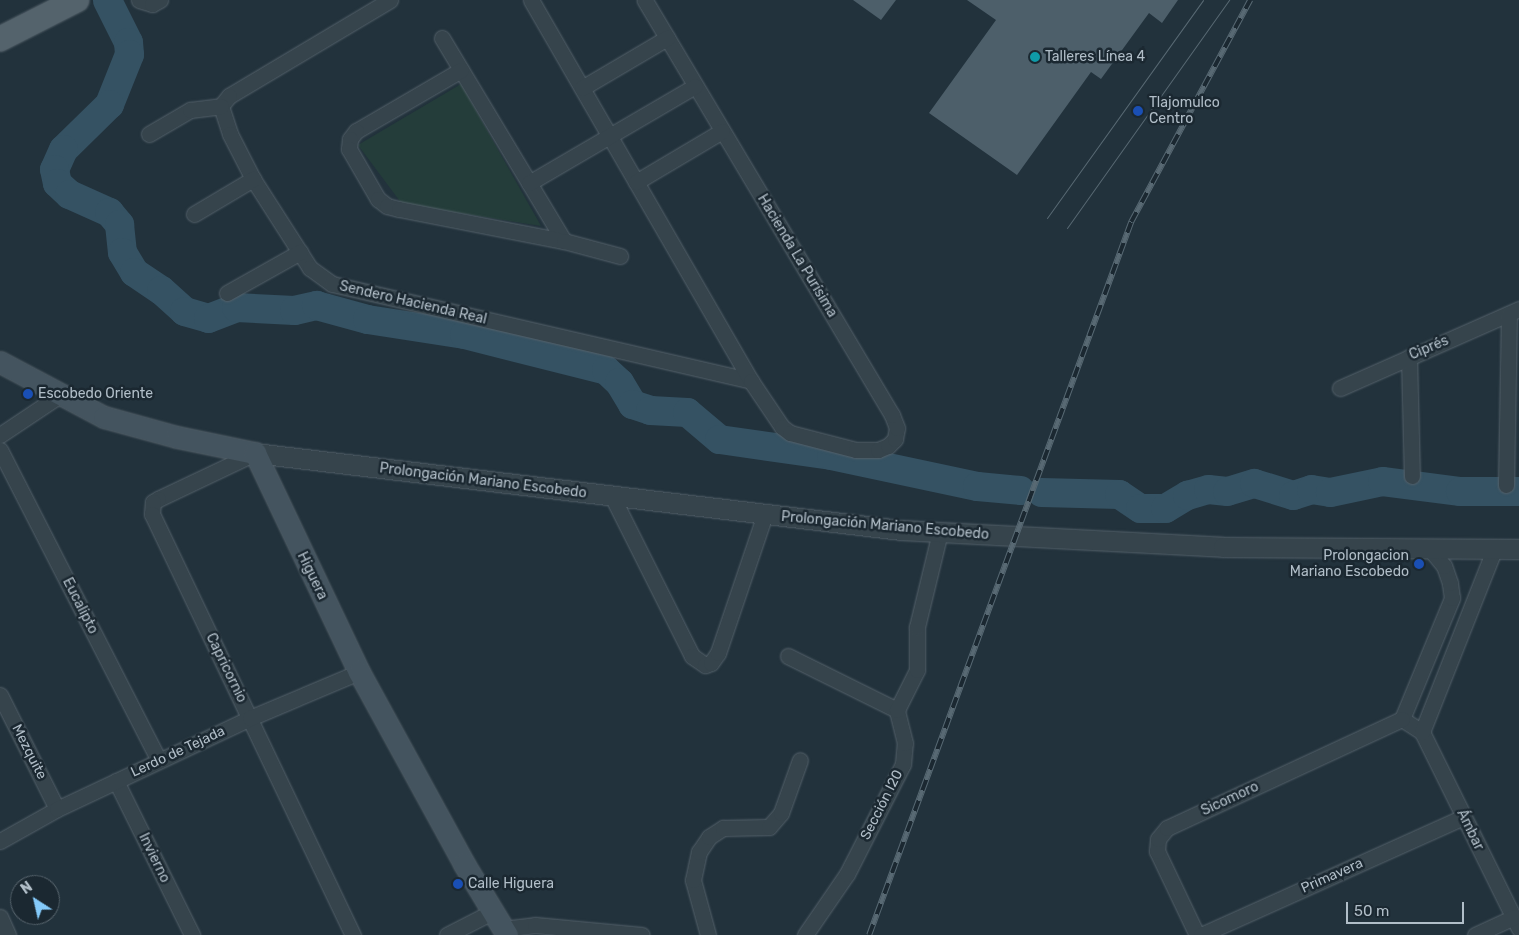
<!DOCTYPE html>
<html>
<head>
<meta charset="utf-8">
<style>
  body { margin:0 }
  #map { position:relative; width:1519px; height:935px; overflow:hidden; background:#22323c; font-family:Rubik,sans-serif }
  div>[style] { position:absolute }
  .green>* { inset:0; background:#243d3a }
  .river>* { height:29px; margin:-14.5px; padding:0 14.5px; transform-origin:14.5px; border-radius:14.5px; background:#355263 }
  .building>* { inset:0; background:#4d5f6a }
  .roads { filter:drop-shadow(0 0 1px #54616a) drop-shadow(0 0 1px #54616a) }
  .minor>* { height:15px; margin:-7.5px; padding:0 7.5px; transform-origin:7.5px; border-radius:7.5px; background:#36444c }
  .tertiary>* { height:19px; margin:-9.5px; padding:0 9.5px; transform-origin:9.5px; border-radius:9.5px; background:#36444c }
  .secondary>* { height:21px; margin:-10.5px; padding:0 10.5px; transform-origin:10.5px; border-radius:10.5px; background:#44545f }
  .primary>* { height:24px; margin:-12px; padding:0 12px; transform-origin:12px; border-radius:12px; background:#54636c }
  .tram>* { height:1px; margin:-0.5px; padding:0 0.5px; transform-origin:0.5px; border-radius:0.5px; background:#586973 }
  .rail>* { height:5.5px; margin-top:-2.75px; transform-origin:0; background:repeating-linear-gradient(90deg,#1b2831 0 11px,#586973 0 22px); box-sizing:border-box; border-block:1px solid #586973 }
  .dots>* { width:14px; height:14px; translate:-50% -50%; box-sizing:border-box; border:2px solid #1b2831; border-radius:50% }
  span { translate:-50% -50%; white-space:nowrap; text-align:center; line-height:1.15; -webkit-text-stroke:5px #1b2831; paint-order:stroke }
  .poi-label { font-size:14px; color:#b1bec8 }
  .left { translate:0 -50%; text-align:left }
  .right { translate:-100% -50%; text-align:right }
  .street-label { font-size:14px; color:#b1bec8 }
  .north { position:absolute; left:10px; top:875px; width:50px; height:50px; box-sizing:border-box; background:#1b2831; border:1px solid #57646d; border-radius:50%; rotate:325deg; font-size:14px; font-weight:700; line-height:20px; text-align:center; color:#b1bec8 }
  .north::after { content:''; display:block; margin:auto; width:18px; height:22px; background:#84cafa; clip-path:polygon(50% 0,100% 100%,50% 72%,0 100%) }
  .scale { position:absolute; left:1346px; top:902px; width:118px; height:22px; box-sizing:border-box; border:2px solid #b1bec8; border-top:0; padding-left:6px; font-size:15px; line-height:18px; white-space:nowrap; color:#b1bec8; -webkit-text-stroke:4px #1b2831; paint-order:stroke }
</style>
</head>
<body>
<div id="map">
  <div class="green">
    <i style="clip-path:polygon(461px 84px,541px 226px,402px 204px,358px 145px)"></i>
  </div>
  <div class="river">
    <i style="left:107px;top:0;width:47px;rotate:63.4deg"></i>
    <i style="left:128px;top:42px;width:12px;rotate:85deg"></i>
    <i style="left:129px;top:54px;width:54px;rotate:111.8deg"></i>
    <i style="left:109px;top:104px;width:64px;rotate:135.6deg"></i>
    <i style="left:63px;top:149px;width:22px;rotate:114deg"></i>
    <i style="left:54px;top:169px;width:14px;rotate:78deg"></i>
    <i style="left:57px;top:183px;width:16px;rotate:43deg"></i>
    <i style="left:69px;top:194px;width:44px;rotate:24.2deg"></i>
    <i style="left:109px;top:212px;width:16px;rotate:50deg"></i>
    <i style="left:119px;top:224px;width:28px;rotate:84deg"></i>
    <i style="left:122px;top:252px;width:23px;rotate:59deg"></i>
    <i style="left:134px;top:272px;width:32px;rotate:34deg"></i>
    <i style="left:161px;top:290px;width:31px;rotate:42deg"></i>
    <i style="left:184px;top:311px;width:25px;rotate:16deg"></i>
    <i style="left:208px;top:318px;width:30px;rotate:-21deg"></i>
    <i style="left:236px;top:307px;width:58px;rotate:3deg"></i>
    <i style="left:294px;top:310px;width:23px;rotate:-13deg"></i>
    <i style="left:316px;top:305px;width:53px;rotate:15.4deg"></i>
    <i style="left:367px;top:319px;width:98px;rotate:8.8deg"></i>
    <i style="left:464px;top:334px;width:146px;rotate:14.2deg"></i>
    <i style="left:606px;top:370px;width:18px;rotate:43deg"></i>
    <i style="left:619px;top:382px;width:26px;rotate:59deg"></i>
    <i style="left:632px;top:404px;width:19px;rotate:18deg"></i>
    <i style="left:650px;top:410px;width:37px;rotate:3deg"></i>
    <i style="left:687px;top:412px;width:42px;rotate:40.2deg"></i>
    <i style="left:719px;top:439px;width:113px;rotate:8.1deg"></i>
    <i style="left:831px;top:455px;width:149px;rotate:12deg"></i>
    <i style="left:977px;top:486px;width:43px;rotate:5.3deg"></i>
    <i style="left:1041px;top:492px;width:78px;rotate:1.5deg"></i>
    <i style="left:1119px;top:494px;width:25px;rotate:34deg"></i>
    <i style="left:1140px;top:508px;width:25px"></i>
    <i style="left:1165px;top:508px;width:26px;rotate:-31deg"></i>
    <i style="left:1187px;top:495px;width:22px;rotate:-16deg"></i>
    <i style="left:1208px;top:489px;width:19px;rotate:6deg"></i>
    <i style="left:1227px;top:491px;width:28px;rotate:-17deg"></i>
    <i style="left:1254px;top:483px;width:41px;rotate:17.1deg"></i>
    <i style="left:1293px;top:495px;width:19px;rotate:-18deg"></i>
    <i style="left:1311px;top:489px;width:19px;rotate:9deg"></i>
    <i style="left:1330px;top:492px;width:53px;rotate:-11.9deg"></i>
    <i style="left:1382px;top:481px;width:79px;rotate:7.3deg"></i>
    <i style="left:1460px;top:491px;width:59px"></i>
  </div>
  <div class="building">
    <i style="clip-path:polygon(853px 0,896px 0,881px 20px)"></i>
    <i style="clip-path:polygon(967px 0,1178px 0,1162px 23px,1149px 13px,1101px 79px,1091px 72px,1017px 175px,929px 113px,996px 20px)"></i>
  </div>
  <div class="roads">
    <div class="minor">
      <i style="left:139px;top:0;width:14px;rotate:17deg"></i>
      <i style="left:152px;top:4px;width:9px;rotate:-27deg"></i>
      <i style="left:390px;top:0;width:187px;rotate:149.2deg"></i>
      <i style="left:229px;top:96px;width:13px;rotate:129deg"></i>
      <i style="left:221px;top:106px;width:29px;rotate:72deg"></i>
      <i style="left:230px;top:134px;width:51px;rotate:62.9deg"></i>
      <i style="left:253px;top:179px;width:106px;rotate:57.4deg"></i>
      <i style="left:310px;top:268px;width:27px;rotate:36deg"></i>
      <i style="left:332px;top:284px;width:430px;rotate:13deg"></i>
      <i style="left:531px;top:0;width:440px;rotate:60deg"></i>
      <i style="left:751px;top:381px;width:55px;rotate:56deg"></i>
      <i style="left:782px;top:427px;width:10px;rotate:37deg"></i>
      <i style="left:790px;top:433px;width:68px;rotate:14.4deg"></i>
      <i style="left:856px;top:450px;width:22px"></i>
      <i style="left:878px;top:450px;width:11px;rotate:-22deg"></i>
      <i style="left:888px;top:446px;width:10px;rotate:-45deg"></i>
      <i style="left:895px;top:439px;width:11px;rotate:-80deg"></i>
      <i style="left:897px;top:428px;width:14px;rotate:-111deg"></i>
      <i style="left:892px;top:415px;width:483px;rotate:-120.8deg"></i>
      <i style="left:442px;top:38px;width:237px;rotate:59deg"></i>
      <i style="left:461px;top:70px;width:121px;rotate:149.8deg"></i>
      <i style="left:356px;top:131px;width:10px;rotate:127deg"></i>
      <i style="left:350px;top:139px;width:10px;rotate:96deg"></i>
      <i style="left:349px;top:149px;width:58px;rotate:59.9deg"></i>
      <i style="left:378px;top:199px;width:11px;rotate:38deg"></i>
      <i style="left:387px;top:206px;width:12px;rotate:14deg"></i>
      <i style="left:399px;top:209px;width:168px;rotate:11deg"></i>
      <i style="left:564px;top:241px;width:58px;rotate:15deg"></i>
      <i style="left:582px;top:88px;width:99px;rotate:-30.5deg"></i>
      <i style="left:149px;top:134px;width:48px;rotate:-30.3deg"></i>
      <i style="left:190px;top:110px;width:31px;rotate:-7deg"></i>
      <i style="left:636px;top:182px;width:100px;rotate:-30.7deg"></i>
      <i style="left:529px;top:183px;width:192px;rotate:-30.3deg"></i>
      <i style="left:194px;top:214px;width:69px;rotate:-30.7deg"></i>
      <i style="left:227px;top:293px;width:84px;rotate:-29.3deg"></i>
      <i style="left:1409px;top:357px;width:119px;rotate:88.6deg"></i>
      <i style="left:1340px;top:388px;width:196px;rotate:-23.8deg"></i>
      <i style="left:0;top:435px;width:72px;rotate:-33.7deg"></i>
      <i style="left:0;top:450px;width:349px;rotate:62.9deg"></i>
      <i style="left:255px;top:453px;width:107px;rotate:154.6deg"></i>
      <i style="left:158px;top:499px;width:6px;rotate:149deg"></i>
      <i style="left:153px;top:502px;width:12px;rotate:95deg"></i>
      <i style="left:152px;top:514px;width:467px;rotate:64.5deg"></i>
      <i style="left:1506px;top:485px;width:171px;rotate:-89deg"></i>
      <i style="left:612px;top:496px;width:179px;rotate:63.4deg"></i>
      <i style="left:692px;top:656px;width:16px;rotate:35deg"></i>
      <i style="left:705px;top:665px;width:6px;rotate:-18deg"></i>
      <i style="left:711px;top:663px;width:12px;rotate:-55deg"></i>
      <i style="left:718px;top:653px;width:147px;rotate:-71.3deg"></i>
      <i style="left:788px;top:656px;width:122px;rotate:26.4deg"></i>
      <i style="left:0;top:695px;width:127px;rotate:63.4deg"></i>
      <i style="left:1402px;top:719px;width:24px;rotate:33deg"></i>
      <i style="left:1422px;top:732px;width:219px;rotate:63.7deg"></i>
      <i style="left:1402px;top:719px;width:131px;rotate:-67.5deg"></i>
      <i style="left:1452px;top:598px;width:15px;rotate:-98deg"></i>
      <i style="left:1450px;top:583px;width:18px;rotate:-109deg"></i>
      <i style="left:1444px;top:566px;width:21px;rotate:-129deg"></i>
      <i style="left:1422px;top:732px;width:196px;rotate:-68.4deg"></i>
      <i style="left:116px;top:781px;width:172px;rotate:63.7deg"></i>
      <i style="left:0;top:841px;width:65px;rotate:-29.3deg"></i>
      <i style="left:57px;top:809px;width:213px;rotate:-25.2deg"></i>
      <i style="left:250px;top:718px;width:118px;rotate:-22.9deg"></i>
      <i style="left:0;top:917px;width:20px;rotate:66deg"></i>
      <i style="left:503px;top:929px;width:32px;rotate:-7deg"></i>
      <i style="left:535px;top:925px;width:107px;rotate:5.3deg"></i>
      <i style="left:447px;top:935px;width:51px;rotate:-27.1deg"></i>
      <i style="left:708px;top:935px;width:57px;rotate:-105.3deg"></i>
      <i style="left:693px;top:880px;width:29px;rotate:-78deg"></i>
      <i style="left:699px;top:852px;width:18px;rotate:-56deg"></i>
      <i style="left:709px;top:837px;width:17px;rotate:-33deg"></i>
      <i style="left:723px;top:828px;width:46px;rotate:-1.2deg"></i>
      <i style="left:769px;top:827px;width:18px;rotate:-49deg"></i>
      <i style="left:781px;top:813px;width:56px;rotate:-70.3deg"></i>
      <i style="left:805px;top:935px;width:74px;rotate:-55.5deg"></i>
      <i style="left:847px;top:874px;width:123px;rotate:-63deg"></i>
      <i style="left:903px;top:764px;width:21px;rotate:-85deg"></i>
      <i style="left:905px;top:743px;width:34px;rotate:-104deg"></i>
      <i style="left:897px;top:710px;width:45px;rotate:-63.4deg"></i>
      <i style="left:917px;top:670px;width:43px;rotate:-90deg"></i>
      <i style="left:917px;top:627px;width:98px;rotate:-76.4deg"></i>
      <i style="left:1197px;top:935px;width:93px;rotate:-115.5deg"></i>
      <i style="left:1157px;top:851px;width:12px;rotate:-85deg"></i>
      <i style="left:1158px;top:839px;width:14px;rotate:-51deg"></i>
      <i style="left:1167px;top:828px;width:259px;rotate:-24.9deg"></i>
      <i style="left:1201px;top:935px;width:288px;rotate:-24.2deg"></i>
      <i style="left:1475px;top:935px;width:43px;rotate:-24.8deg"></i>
    </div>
    <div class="tertiary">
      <i style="left:255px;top:453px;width:651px;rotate:6.8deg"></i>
      <i style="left:901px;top:530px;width:322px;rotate:3deg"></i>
      <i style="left:1223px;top:547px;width:296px;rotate:0.4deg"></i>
    </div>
    <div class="secondary">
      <i style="left:0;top:362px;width:118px;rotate:27.9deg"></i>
      <i style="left:104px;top:417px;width:76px;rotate:15.3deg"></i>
      <i style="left:177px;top:437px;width:80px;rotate:11.6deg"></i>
      <i style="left:255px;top:453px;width:242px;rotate:64.6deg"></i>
      <i style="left:359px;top:672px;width:219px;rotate:61.3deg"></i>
      <i style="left:464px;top:864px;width:83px;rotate:58.8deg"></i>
    </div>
    <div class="primary">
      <i style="left:0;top:39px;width:86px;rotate:-26.9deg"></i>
    </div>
  </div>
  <div class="tram">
    <i style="left:1047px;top:218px;width:268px;rotate:-54.4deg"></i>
    <i style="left:1067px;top:228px;width:280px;rotate:-54.6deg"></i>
  </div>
  <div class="rail">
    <i style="left:869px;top:935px;width:760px;rotate:-69.82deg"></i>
    <i style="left:1131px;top:222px;width:252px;rotate:-61.8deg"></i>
  </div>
  <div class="dots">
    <i style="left:1035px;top:57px;background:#0f9aa8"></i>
    <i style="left:1138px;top:111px;background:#1a4fb4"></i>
    <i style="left:28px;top:394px;background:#1a4fb4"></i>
    <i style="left:1419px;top:564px;background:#1a4fb4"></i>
    <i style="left:458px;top:884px;background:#1a4fb4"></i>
  </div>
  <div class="poi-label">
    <span class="left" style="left:1045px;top:57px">Talleres Línea 4</span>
    <span class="left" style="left:1149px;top:111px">Tlajomulco<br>Centro</span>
    <span class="left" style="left:38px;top:394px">Escobedo Oriente</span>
    <span class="right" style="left:1409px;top:564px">Prolongacion<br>Mariano Escobedo</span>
    <span class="left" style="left:468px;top:884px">Calle Higuera</span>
  </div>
  <div class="street-label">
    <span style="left:797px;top:256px;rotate:59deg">Hacienda La Purísima</span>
    <span style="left:413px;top:303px;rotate:13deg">Sendero Hacienda Real</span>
    <span style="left:1429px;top:348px;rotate:-23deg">Ciprés</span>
    <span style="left:483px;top:481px;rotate:7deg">Prolongación Mariano Escobedo</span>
    <span style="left:885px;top:526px;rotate:5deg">Prolongación Mariano Escobedo</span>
    <span style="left:312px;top:576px;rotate:64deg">Higuera</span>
    <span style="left:80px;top:606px;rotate:63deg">Eucalipto</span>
    <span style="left:226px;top:668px;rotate:64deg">Capricornio</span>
    <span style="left:29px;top:752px;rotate:63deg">Mezquite</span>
    <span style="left:178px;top:752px;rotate:-25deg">Lerdo de Tejada</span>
    <span style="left:1230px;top:799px;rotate:-25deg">Sicomoro</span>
    <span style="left:882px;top:805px;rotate:-63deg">Sección I20</span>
    <span style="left:1470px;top:830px;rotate:64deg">Ámbar</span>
    <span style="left:154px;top:858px;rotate:64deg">Invierno</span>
    <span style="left:1332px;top:876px;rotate:-24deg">Primavera</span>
  </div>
  <div class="north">N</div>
  <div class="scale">50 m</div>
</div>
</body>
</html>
